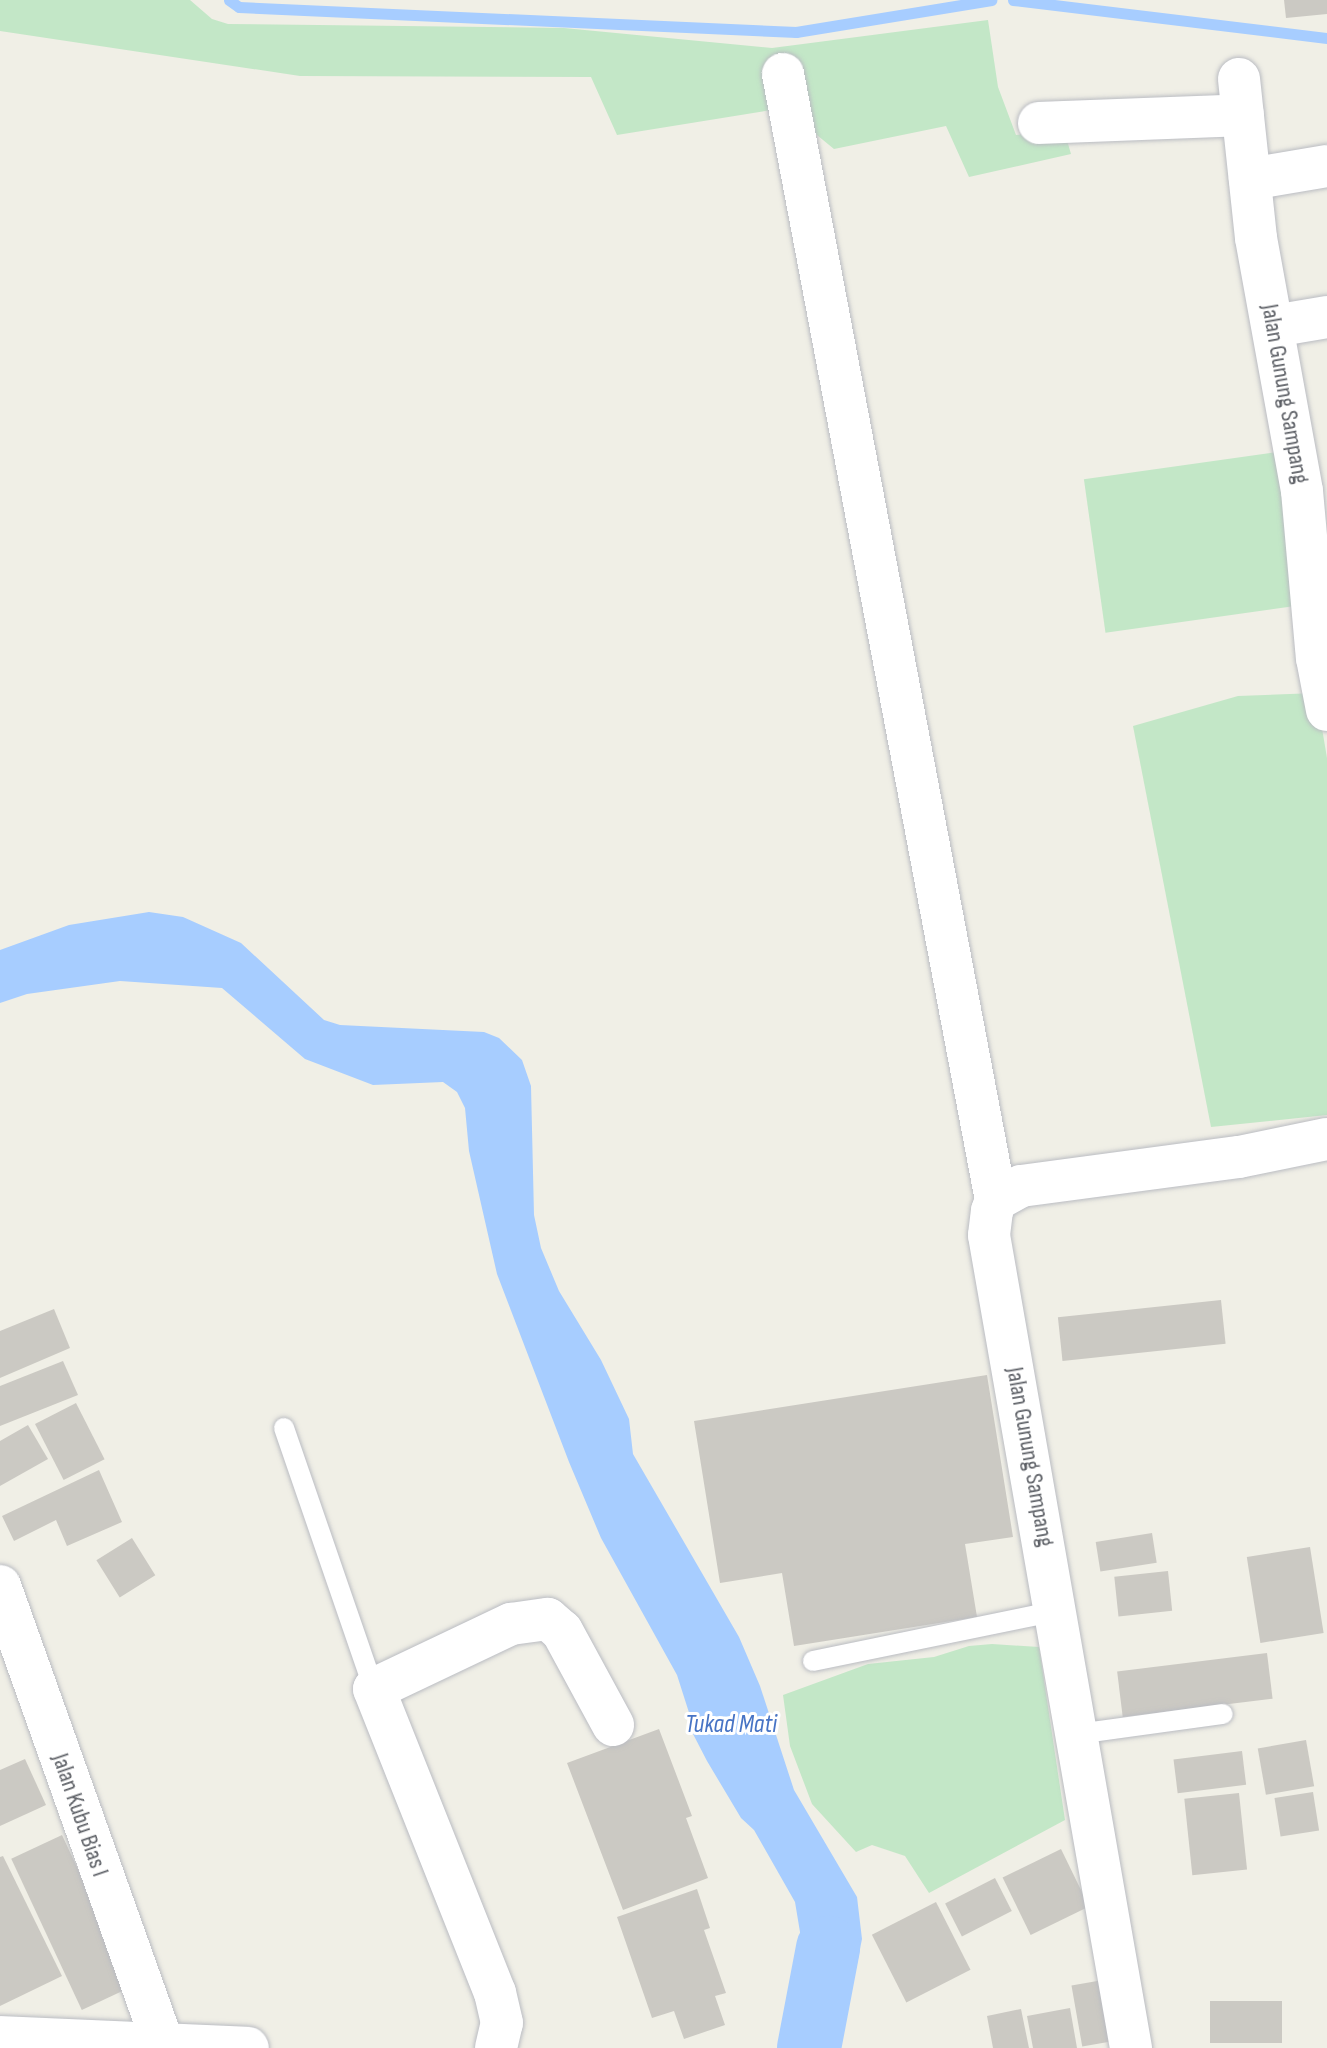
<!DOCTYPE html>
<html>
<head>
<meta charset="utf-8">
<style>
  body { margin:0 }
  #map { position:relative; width:1327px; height:2048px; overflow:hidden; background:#f0efe6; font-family:"Sofia Sans Condensed",sans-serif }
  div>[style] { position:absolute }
  .green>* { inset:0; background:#c3e7c7; transform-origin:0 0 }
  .water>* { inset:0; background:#a7cdff }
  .stream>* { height:11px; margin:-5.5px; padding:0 5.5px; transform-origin:5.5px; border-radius:5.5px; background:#a7cdff }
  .river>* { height:64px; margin:-32px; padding:0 32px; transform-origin:32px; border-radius:32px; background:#a7cdff }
  .building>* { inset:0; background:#cbc9c3; transform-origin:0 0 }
  .roads { filter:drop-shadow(0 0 2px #babcc2) drop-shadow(0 0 2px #babcc2) }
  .lane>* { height:20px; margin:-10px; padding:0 10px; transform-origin:10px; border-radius:10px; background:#fff }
  .street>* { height:42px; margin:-21px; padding:0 21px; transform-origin:21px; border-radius:21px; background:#fff }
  span { translate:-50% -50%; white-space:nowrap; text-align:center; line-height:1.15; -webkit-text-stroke:6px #fff; paint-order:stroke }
  .street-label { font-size:24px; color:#5d6066 }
  .water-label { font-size:26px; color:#4774c5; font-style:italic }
</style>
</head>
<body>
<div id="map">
  <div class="green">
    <i style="clip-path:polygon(0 0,190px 0,212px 19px,228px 24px,564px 28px,772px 48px,988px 20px,998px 87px,1016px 135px,1064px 130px,1071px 154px,969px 177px,946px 126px,834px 149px,784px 108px,617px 135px,591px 77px,300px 76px,0 31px)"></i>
    <i style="left:1277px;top:452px;width:155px;height:195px;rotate:82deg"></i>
    <i style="clip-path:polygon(1316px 693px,1327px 758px,1327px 1115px,1211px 1127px,1133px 726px,1238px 696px)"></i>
    <i style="clip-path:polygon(992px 1644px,1039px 1647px,1065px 1820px,929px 1893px,905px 1856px,872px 1845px,856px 1852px,812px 1804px,790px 1746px,783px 1695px,868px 1664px,934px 1657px,969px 1646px)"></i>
  </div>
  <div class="water">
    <i style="clip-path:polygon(149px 912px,183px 917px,241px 943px,324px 1020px,340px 1025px,484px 1032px,499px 1038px,522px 1060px,531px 1086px,534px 1215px,541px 1248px,559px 1291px,601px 1360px,629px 1419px,633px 1454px,739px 1637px,760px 1686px,794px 1790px,857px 1897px,862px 1939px,840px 2048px,833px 2048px,784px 2018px,806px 1968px,795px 1902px,754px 1830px,741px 1818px,707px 1761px,692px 1732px,692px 1722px,677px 1675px,601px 1538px,569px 1462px,497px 1274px,469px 1151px,465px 1108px,457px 1092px,443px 1082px,373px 1085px,305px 1059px,222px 988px,120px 981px,27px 994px,0 1003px,0 950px,69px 925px)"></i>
  </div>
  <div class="stream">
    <i style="left:229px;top:0;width:12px;rotate:35deg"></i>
    <i style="left:239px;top:7px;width:558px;rotate:2.57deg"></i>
    <i style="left:796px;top:32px;width:198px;rotate:-9.3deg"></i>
    <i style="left:1013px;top:0;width:316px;rotate:6.9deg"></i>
  </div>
  <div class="river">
    <i style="left:809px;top:2048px;width:102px;rotate:-79.2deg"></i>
  </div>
  <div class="building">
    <i style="clip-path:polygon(1284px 0,1327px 0,1327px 14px,1286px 18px)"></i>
    <i style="left:1221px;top:1300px;width:44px;height:164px;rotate:84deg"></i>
    <i style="clip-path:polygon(54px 1309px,70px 1348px,0 1378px,0 1331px)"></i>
    <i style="clip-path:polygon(63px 1361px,78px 1395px,0 1426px,0 1386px)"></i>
    <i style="clip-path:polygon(987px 1375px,1013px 1537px,965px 1544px,977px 1617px,794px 1646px,782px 1573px,720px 1583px,694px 1421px)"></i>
    <i style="left:76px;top:1403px;width:63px;height:46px;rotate:63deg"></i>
    <i style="clip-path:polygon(28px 1425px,48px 1459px,0 1486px,0 1441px)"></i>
    <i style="clip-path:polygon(99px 1470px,122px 1522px,67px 1546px,56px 1520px,14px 1541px,2px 1516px)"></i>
    <i style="left:1152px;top:1533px;width:30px;height:57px;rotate:81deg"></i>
    <i style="left:132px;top:1538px;width:44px;height:42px;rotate:58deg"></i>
    <i style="left:1310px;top:1547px;width:87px;height:64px;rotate:81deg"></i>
    <i style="left:1168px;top:1571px;width:40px;height:54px;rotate:84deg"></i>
    <i style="left:1267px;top:1653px;width:46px;height:151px;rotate:83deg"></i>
    <i style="clip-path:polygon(659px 1729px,692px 1816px,686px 1818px,708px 1878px,623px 1910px,567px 1763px)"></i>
    <i style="left:1306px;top:1740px;width:47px;height:49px;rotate:80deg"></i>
    <i style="left:1242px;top:1751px;width:34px;height:69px;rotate:83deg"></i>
    <i style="clip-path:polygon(25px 1759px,46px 1805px,0 1826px,0 1770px)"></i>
    <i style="left:1313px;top:1792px;width:39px;height:39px;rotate:81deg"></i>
    <i style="left:1239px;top:1793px;width:77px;height:55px;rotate:84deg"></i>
    <i style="left:62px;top:1835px;width:167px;height:56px;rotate:65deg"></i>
    <i style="left:1061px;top:1849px;width:64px;height:65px;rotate:64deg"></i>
    <i style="clip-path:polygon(3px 1856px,62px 1976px,0 2006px,0 1857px)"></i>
    <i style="left:995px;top:1878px;width:37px;height:56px;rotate:63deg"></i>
    <i style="clip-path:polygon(697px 1889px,710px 1928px,704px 1930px,726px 1993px,715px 1996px,725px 2025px,684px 2039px,674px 2011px,652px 2018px,617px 1917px)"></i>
    <i style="left:936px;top:1902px;width:76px;height:72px;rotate:63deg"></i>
    <i style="left:1103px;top:1980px;width:62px;height:32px;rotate:80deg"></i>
    <i style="left:1210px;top:2001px;width:72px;height:42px"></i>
    <i style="clip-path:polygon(1070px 2008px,1077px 2048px,1033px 2048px,1027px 2016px)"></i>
    <i style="clip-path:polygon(1021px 2009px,1029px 2048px,993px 2048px,987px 2016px)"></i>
  </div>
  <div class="roads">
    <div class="lane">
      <i style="left:284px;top:1428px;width:276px;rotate:71deg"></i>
      <i style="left:813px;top:1661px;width:248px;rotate:-11.6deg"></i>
      <i style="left:1077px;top:1734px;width:147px;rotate:-7.8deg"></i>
    </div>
    <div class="street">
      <i style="left:783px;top:74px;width:1146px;rotate:79.29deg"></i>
      <i style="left:1239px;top:79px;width:160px;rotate:83.9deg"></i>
      <i style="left:1256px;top:238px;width:257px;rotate:79.7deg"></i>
      <i style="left:1302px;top:491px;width:168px;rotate:84.9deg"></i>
      <i style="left:1317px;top:658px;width:53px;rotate:79.1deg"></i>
      <i style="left:1039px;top:123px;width:204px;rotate:-2.2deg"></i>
      <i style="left:1250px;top:179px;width:78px;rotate:-9.6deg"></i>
      <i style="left:1274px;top:326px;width:54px;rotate:-9.6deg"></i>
      <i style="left:0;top:1586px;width:486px;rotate:70.4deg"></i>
      <i style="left:0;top:2037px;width:248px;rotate:2.5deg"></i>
      <i style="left:496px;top:2048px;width:26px;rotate:-77deg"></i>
      <i style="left:502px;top:2023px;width:31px;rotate:-103deg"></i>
      <i style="left:495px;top:1993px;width:327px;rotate:-111.7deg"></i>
      <i style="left:374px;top:1689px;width:152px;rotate:-25.4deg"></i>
      <i style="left:511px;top:1624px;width:37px;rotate:-8deg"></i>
      <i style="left:548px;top:1619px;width:18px;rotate:41deg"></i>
      <i style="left:562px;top:1631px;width:107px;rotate:61.5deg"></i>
      <i style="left:1131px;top:2048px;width:825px;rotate:-99.91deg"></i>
      <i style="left:989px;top:1235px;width:24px;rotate:-83deg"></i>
      <i style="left:992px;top:1211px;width:12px;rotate:-70deg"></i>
      <i style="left:996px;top:1200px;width:29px;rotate:-29deg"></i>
      <i style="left:1021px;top:1186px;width:220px;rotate:-7.6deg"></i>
      <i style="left:1239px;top:1157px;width:90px;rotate:-11.6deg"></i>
    </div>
  </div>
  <div class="street-label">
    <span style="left:1285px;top:394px;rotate:80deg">Jalan Gunung Sampang</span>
    <span style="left:1030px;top:1457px;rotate:80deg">Jalan Gunung Sampang</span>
    <span style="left:80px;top:1815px;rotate:71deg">Jalan Kubu Bias I</span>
  </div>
  <div class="water-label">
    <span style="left:731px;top:1725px">Tukad Mati</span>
  </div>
</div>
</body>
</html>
